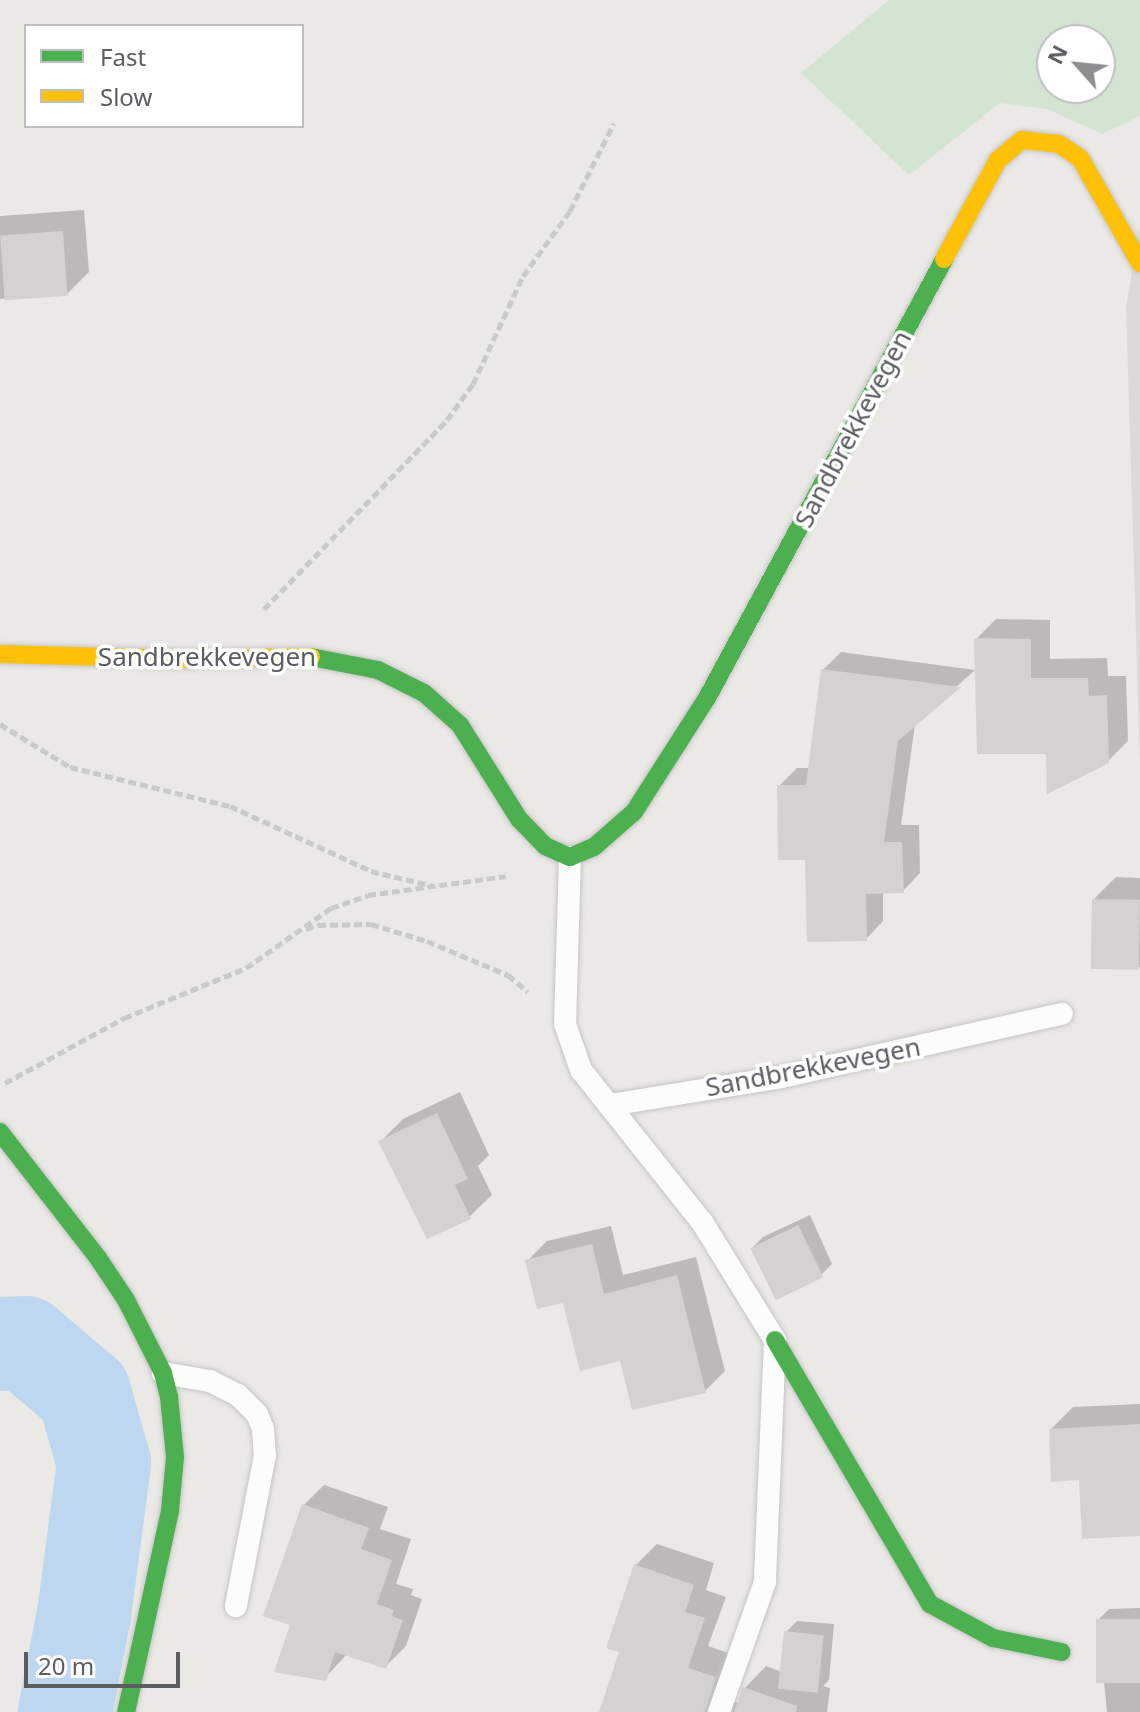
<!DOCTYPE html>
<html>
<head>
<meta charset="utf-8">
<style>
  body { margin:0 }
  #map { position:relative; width:1140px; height:1712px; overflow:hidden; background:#eae9e5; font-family:"Noto Sans",sans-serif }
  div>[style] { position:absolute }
  .industrial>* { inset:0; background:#dbdad6 }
  .green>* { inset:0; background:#d4e4d3 }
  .shadow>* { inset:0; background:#0003 }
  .river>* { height:94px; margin:-47px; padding:0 47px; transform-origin:47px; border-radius:47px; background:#bed7f0 }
  .building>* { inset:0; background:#d3d2d0; transform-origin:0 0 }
  .path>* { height:5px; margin-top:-2.5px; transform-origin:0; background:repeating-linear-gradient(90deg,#c8cbc9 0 8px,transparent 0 12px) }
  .roads { filter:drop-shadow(0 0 2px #c6c5c5) drop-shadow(0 0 2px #c6c5c5) }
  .lane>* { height:22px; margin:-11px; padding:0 11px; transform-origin:11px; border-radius:11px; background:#fcfcfb }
  .fast>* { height:18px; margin:-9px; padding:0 9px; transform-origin:9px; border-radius:9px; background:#4caf50 }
  .slow>* { height:18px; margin:-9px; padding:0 9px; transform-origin:9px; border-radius:9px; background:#ffc107 }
  span { translate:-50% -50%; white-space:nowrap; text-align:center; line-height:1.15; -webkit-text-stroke:7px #fff; paint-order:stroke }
  .street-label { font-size:26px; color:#5b5d61 }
  .legend { position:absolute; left:24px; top:24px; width:280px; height:104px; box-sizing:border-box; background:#fff; border:2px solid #bdbec0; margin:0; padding:10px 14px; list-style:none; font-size:24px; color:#5b5d61 }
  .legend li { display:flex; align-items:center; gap:16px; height:40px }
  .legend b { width:40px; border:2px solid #bdbec0 }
  .north { position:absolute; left:1036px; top:24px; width:80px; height:80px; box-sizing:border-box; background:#fff; border:2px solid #bdbec0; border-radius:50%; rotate:297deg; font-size:22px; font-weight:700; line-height:32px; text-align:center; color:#5b5d61 }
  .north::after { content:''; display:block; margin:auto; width:28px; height:36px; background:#8d8e8f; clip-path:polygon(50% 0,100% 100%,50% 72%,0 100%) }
  .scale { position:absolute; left:24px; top:1652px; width:156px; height:36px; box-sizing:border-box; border:4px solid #5b5d61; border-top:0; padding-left:10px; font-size:24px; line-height:28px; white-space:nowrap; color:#5b5d61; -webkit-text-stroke:6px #fff; paint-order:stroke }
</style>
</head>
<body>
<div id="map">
  <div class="industrial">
    <i style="clip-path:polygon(1140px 227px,1140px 764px,1126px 307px)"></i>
  </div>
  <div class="green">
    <i style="clip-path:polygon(evenodd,889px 0,1140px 0,1140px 116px,1102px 134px,1047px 109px,1000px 103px,909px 175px,801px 73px,889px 0,1052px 40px,1100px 40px,1100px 88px,1052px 88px,1052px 40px)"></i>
  </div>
  <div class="shadow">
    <i style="clip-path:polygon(84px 210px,89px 272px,67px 294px,0 299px,0 216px)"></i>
    <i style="clip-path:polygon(996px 619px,1050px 620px,1050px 659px,1107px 658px,1108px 676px,1126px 676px,1128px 741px,1108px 761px,1048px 752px,976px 639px)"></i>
    <i style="clip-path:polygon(841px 652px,975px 670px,915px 724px,901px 825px,919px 825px,920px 873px,903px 891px,883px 891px,883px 921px,866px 939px,807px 858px,779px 786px,797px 768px,811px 768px,823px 670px)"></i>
    <i style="clip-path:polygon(1116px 877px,1140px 878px,1140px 968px,1094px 899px)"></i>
    <i style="clip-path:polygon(460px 1092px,489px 1155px,478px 1166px,492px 1195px,469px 1217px,381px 1141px,403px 1119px)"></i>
    <i style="clip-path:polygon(810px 1215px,832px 1264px,821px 1275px,752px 1248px,763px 1237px)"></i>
    <i style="clip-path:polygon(611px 1226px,623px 1275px,696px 1257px,725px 1371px,705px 1391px,622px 1358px,527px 1261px,547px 1241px)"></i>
    <i style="clip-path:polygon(1140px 1404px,1140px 1534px,1081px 1478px,1051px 1429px,1073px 1407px)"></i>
    <i style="clip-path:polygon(324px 1485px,388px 1507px,380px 1529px,411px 1539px,396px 1584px,413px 1589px,411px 1595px,422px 1599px,406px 1646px,385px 1667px,347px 1654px,325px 1678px,292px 1624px,303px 1506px)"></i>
    <i style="clip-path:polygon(657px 1544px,714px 1563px,706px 1590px,726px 1597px,708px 1646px,737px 1656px,730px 1700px,738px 1703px,745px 1688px,766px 1666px,782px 1672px,786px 1632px,797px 1621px,834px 1624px,829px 1680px,823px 1686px,830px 1688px,827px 1712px,601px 1712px,622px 1650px,636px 1565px)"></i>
    <i style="clip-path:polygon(1140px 1608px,1140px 1712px,1107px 1712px,1098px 1620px,1109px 1609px)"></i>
  </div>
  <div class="river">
    <i style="left:0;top:1344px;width:25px;rotate:-2deg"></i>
    <i style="left:25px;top:1343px;width:77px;rotate:40.3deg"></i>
    <i style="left:84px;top:1393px;width:73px;rotate:74.1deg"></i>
    <i style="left:104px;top:1463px;width:152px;rotate:97.5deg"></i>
    <i style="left:84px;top:1614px;width:100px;rotate:101deg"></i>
  </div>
  <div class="building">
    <i style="left:63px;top:231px;width:65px;height:63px;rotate:86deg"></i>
    <i style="clip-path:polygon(974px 638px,1031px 639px,1031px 678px,1088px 678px,1089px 696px,1107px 695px,1109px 763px,1047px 794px,1046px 754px,977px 754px)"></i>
    <i style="clip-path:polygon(821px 669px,961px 687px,898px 741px,884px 842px,902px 842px,904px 893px,866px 894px,867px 941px,807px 942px,805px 860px,778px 860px,777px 785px,806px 785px)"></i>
    <i style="left:1092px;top:899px;width:48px;height:70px;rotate:1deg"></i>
    <i style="clip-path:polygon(437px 1113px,468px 1179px,455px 1185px,471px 1219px,427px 1239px,378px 1141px)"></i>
    <i style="left:798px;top:1225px;width:58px;height:53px;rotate:64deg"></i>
    <i style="clip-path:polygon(592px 1244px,604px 1294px,677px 1275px,706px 1393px,632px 1410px,620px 1361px,580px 1371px,563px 1303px,537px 1309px,525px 1260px)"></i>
    <i style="clip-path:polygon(1140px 1424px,1140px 1536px,1082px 1539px,1079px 1480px,1051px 1482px,1049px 1429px)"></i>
    <i style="clip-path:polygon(302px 1504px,369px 1528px,361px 1549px,392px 1560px,377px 1604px,394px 1610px,392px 1616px,403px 1620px,386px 1669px,335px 1652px,326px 1681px,274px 1672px,290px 1625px,263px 1616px)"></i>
    <i style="clip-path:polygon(634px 1564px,694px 1585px,685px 1612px,705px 1618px,688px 1668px,716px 1677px,705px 1712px,599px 1712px,619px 1652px,606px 1648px)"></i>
    <i style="left:1096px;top:1619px;width:44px;height:64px"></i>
    <i style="left:784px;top:1631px;width:40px;height:58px;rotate:6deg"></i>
    <i style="clip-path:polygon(743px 1687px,797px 1706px,796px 1712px,734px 1712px)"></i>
  </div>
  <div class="path">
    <i style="left:264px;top:609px;width:263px;rotate:-45.9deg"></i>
    <i style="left:447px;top:420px;width:44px;rotate:-54.2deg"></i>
    <i style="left:473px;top:384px;width:119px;rotate:-65.2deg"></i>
    <i style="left:523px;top:276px;width:80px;rotate:-54.1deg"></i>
    <i style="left:570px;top:211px;width:98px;rotate:-63.4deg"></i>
    <i style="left:0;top:724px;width:82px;rotate:31.6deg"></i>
    <i style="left:70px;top:767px;width:165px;rotate:13.7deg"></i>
    <i style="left:230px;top:806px;width:155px;rotate:24.7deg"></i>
    <i style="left:371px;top:871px;width:65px;rotate:13.4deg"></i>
    <i style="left:306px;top:929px;width:13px;rotate:-18deg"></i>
    <i style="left:318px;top:925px;width:53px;rotate:-1.1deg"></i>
    <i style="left:371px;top:924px;width:59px;rotate:16.9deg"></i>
    <i style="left:427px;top:941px;width:88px;rotate:22.8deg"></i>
    <i style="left:508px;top:975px;width:26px;rotate:40deg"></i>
    <i style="left:5px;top:1083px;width:136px;rotate:-28.6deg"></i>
    <i style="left:124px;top:1018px;width:132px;rotate:-22.3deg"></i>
    <i style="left:246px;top:968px;width:104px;rotate:-35.2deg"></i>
    <i style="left:331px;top:908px;width:39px;rotate:-19deg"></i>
    <i style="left:368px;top:895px;width:139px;rotate:-7.8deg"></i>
  </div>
  <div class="roads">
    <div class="lane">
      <i style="left:570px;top:857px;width:167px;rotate:91.7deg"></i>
      <i style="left:565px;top:1024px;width:49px;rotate:70.8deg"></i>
      <i style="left:581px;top:1070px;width:194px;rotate:51.5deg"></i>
      <i style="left:702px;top:1222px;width:139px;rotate:58.3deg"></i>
      <i style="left:775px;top:1340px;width:242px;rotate:92.4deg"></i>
      <i style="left:765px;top:1582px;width:138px;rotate:109.5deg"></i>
      <i style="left:610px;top:1105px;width:169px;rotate:-9.2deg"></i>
      <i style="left:777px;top:1078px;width:292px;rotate:-12.7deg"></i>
      <i style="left:163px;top:1373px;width:48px;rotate:9.7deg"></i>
      <i style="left:210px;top:1381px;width:31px;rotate:27deg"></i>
      <i style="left:238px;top:1395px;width:27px;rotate:45deg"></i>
      <i style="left:257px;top:1414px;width:16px;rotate:68deg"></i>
      <i style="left:263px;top:1429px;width:26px;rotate:86deg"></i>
      <i style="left:265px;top:1455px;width:154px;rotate:100.9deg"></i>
    </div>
    <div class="fast">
      <i style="left:311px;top:657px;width:68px;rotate:11deg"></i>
      <i style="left:378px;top:670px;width:51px;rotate:26.6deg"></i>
      <i style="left:424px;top:693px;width:48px;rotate:41.6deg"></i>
      <i style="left:460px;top:725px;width:111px;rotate:57.9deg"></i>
      <i style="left:519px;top:819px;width:37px;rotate:46deg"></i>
      <i style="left:545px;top:846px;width:27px;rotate:24deg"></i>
      <i style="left:570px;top:857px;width:26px;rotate:-23deg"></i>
      <i style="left:594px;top:847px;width:53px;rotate:-41.2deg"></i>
      <i style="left:634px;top:812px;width:135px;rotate:-57.4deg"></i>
      <i style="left:707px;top:698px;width:499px;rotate:-61.6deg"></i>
      <i style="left:0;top:1132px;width:160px;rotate:52.1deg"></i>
      <i style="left:98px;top:1258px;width:50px;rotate:56.3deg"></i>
      <i style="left:126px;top:1300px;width:82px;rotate:63.1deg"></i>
      <i style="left:163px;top:1373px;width:25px;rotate:76deg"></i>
      <i style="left:169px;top:1397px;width:60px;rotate:84.3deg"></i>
      <i style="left:175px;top:1457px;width:54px;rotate:95.3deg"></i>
      <i style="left:170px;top:1511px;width:206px;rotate:102.3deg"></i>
      <i style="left:775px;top:1340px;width:306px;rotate:59.6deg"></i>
      <i style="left:930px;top:1604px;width:72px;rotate:28.4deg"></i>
      <i style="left:993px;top:1638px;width:70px;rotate:11.5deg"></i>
    </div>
    <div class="slow">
      <i style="left:944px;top:259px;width:113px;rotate:-61.4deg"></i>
      <i style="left:998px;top:160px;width:31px;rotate:-40deg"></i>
      <i style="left:1022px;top:140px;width:37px;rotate:6deg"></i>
      <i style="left:1059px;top:144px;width:25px;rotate:34deg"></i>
      <i style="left:1080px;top:158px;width:121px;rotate:60.3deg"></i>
      <i style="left:0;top:654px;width:181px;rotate:1.6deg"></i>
      <i style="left:181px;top:659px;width:130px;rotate:-0.9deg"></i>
    </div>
  </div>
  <div class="street-label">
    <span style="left:853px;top:429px;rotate:-62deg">Sandbrekkevegen</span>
    <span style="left:207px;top:657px">Sandbrekkevegen</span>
    <span style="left:813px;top:1067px;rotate:-11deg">Sandbrekkevegen</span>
  </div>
  <ul class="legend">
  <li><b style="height:10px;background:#4caf50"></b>Fast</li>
  <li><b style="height:10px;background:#ffc107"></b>Slow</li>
  </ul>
  <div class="north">N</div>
  <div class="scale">20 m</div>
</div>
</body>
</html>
